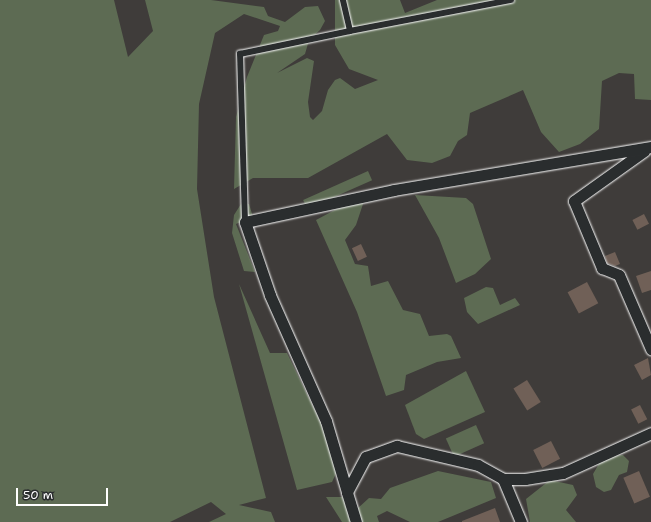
<!DOCTYPE html>
<html>
<head>
<meta charset="utf-8">
<style>
  body { margin:0 }
  #map { position:relative; width:651px; height:522px; overflow:hidden; background:#3f3c3a; font-family:"Shantell Sans",sans-serif }
  div>[style] { position:absolute }
  .green>* { inset:0; background:#5d6b53; transform-origin:0 0 }
  .building>* { inset:0; background:#706057; transform-origin:0 0 }
  .roads { filter:drop-shadow(0 0 1px #fff) drop-shadow(0 0 1px #fff) }
  .lane>* { height:5.5px; margin:-2.75px; padding:0 2.75px; transform-origin:2.75px; border-radius:2.75px; background:#2a2d2e }
  .street>* { height:11px; margin:-5.5px; padding:0 5.5px; transform-origin:5.5px; border-radius:5.5px; background:#2a2d2e }
  span { translate:-50% -50%; white-space:nowrap; text-align:center; line-height:1.15; -webkit-text-stroke:4px #2a2d2e; paint-order:stroke }
  .scale { position:absolute; left:16px; top:488px; width:92px; height:18px; box-sizing:border-box; border:2px solid #fff; border-top:0; padding-left:5px; font-size:12px; line-height:14px; white-space:nowrap; color:#fff; -webkit-text-stroke:3px #2a2d2e; paint-order:stroke }
</style>
</head>
<body>
<div id="map">
  <div class="green">
    <i style="clip-path:polygon(0 0,114px 0,128px 57px,153px 31px,145px 0,211px 0,264px 7px,268px 16px,285px 22px,305px 7px,318px 6px,325px 21px,320px 30px,309px 40px,305px 54px,277px 73px,307px 58px,314px 61px,308px 102px,310px 117px,313px 120px,322px 111px,328px 90px,335px 80px,340px 78px,355px 89px,378px 80px,349px 69px,335px 45px,335px 0,400px 0,405px 13px,437px 0,651px 0,651px 100px,635px 99px,634px 74px,619px 73px,602px 81px,599px 129px,580px 144px,559px 152px,541px 132px,523px 90px,470px 113px,467px 135px,458px 141px,450px 156px,432px 163px,407px 160px,387px 134px,308px 178px,253px 178px,234px 189px,236px 117px,247px 77px,264px 35px,278px 31px,280px 26px,244px 14px,215px 33px,199px 104px,197px 189px,214px 297px,266px 498px,239px 505px,271px 512px,275px 522px,209px 522px,226px 514px,211px 502px,170px 522px,0 522px)"></i>
    <i style="left:368px;top:171px;width:10px;height:71px;rotate:66deg"></i>
    <i style="clip-path:polygon(415px 195px,466px 198px,473px 204px,491px 259px,475px 274px,456px 283px,439px 238px)"></i>
    <i style="clip-path:polygon(359px 197px,363px 204px,356px 225px,345px 240px,355px 264px,368px 266px,371px 286px,388px 281px,403px 310px,420px 314px,429px 336px,447px 334px,451px 336px,461px 358px,437px 362px,406px 375px,404px 390px,386px 396px,357px 312px,316px 220px)"></i>
    <i style="clip-path:polygon(241px 204px,249px 204px,253px 217px,236px 224px,255px 272px,244px 271px,232px 233px,234px 215px)"></i>
    <i style="clip-path:polygon(239px 284px,270px 353px,287px 353px,323px 427px,343px 459px,332px 482px,297px 490px)"></i>
    <i style="clip-path:polygon(486px 287px,493px 288px,500px 305px,515px 298px,520px 305px,478px 324px,467px 312px,464px 298px)"></i>
    <i style="clip-path:polygon(466px 371px,485px 412px,424px 439px,416px 434px,405px 405px)"></i>
    <i style="left:476px;top:425px;width:20px;height:33px;rotate:66deg"></i>
    <i style="clip-path:polygon(623px 455px,629px 461px,627px 472px,619px 475px,611px 490px,604px 492px,596px 487px,593px 474px,600px 462px,609px 456px)"></i>
    <i style="clip-path:polygon(438px 471px,491px 482px,496px 498px,438px 522px,410px 522px,387px 511px,377px 516px,379px 522px,342px 522px,326px 497px,342px 497px,357px 509px,369px 498px,381px 499px,390px 488px)"></i>
    <i style="clip-path:polygon(550px 480px,573px 485px,577px 495px,566px 510px,576px 522px,530px 522px,526px 499px)"></i>
  </div>
  <div class="building">
    <i style="left:644px;top:214px;width:11px;height:13px;rotate:63deg"></i>
    <i style="left:361px;top:244px;width:14px;height:10px;rotate:65deg"></i>
    <i style="clip-path:polygon(615px 252px,620px 264px,615px 266px,607px 263px,605px 256px)"></i>
    <i style="clip-path:polygon(651px 271px,651px 290px,642px 293px,636px 276px)"></i>
    <i style="left:587px;top:282px;width:24px;height:22px;rotate:62deg"></i>
    <i style="clip-path:polygon(648px 358px,651px 375px,642px 380px,634px 365px)"></i>
    <i style="left:527px;top:380px;width:26px;height:16px;rotate:58deg"></i>
    <i style="left:640px;top:405px;width:16px;height:10px;rotate:63deg"></i>
    <i style="left:551px;top:441px;width:20px;height:20px;rotate:63deg"></i>
    <i style="left:639px;top:471px;width:28px;height:17px;rotate:67deg"></i>
    <i style="clip-path:polygon(495px 508px,500px 522px,462px 522px,462px 521px)"></i>
  </div>
  <div class="roads">
    <div class="lane">
      <i style="left:350px;top:31px;width:164px;rotate:-10.9deg"></i>
      <i style="left:245px;top:222px;width:168px;rotate:-91.7deg"></i>
      <i style="left:240px;top:54px;width:112px;rotate:-11.8deg"></i>
      <i style="left:350px;top:31px;width:32px;rotate:-103deg"></i>
    </div>
    <div class="street">
      <i style="left:644px;top:151px;width:86px;rotate:144.5deg"></i>
      <i style="left:574px;top:201px;width:73px;rotate:67.3deg"></i>
      <i style="left:602px;top:268px;width:18px;rotate:22deg"></i>
      <i style="left:619px;top:275px;width:81px;rotate:66.6deg"></i>
      <i style="left:503px;top:479px;width:47px;rotate:67.3deg"></i>
      <i style="left:347px;top:492px;width:74px;rotate:-106.5deg"></i>
      <i style="left:326px;top:421px;width:138px;rotate:-114deg"></i>
      <i style="left:270px;top:295px;width:77px;rotate:-108.9deg"></i>
      <i style="left:245px;top:222px;width:152px;rotate:-12.1deg"></i>
      <i style="left:394px;top:190px;width:261px;rotate:-9.5deg"></i>
      <i style="left:356px;top:522px;width:31px;rotate:-107deg"></i>
      <i style="left:347px;top:492px;width:40px;rotate:-62deg"></i>
      <i style="left:366px;top:457px;width:33px;rotate:-20deg"></i>
      <i style="left:397px;top:446px;width:83px;rotate:13.2deg"></i>
      <i style="left:478px;top:465px;width:29px;rotate:29deg"></i>
      <i style="left:503px;top:479px;width:22px"></i>
      <i style="left:525px;top:479px;width:38px;rotate:-9deg"></i>
      <i style="left:563px;top:473px;width:97px;rotate:-24.4deg"></i>
    </div>
  </div>
  <div class="scale">50 m</div>
</div>
</body>
</html>
